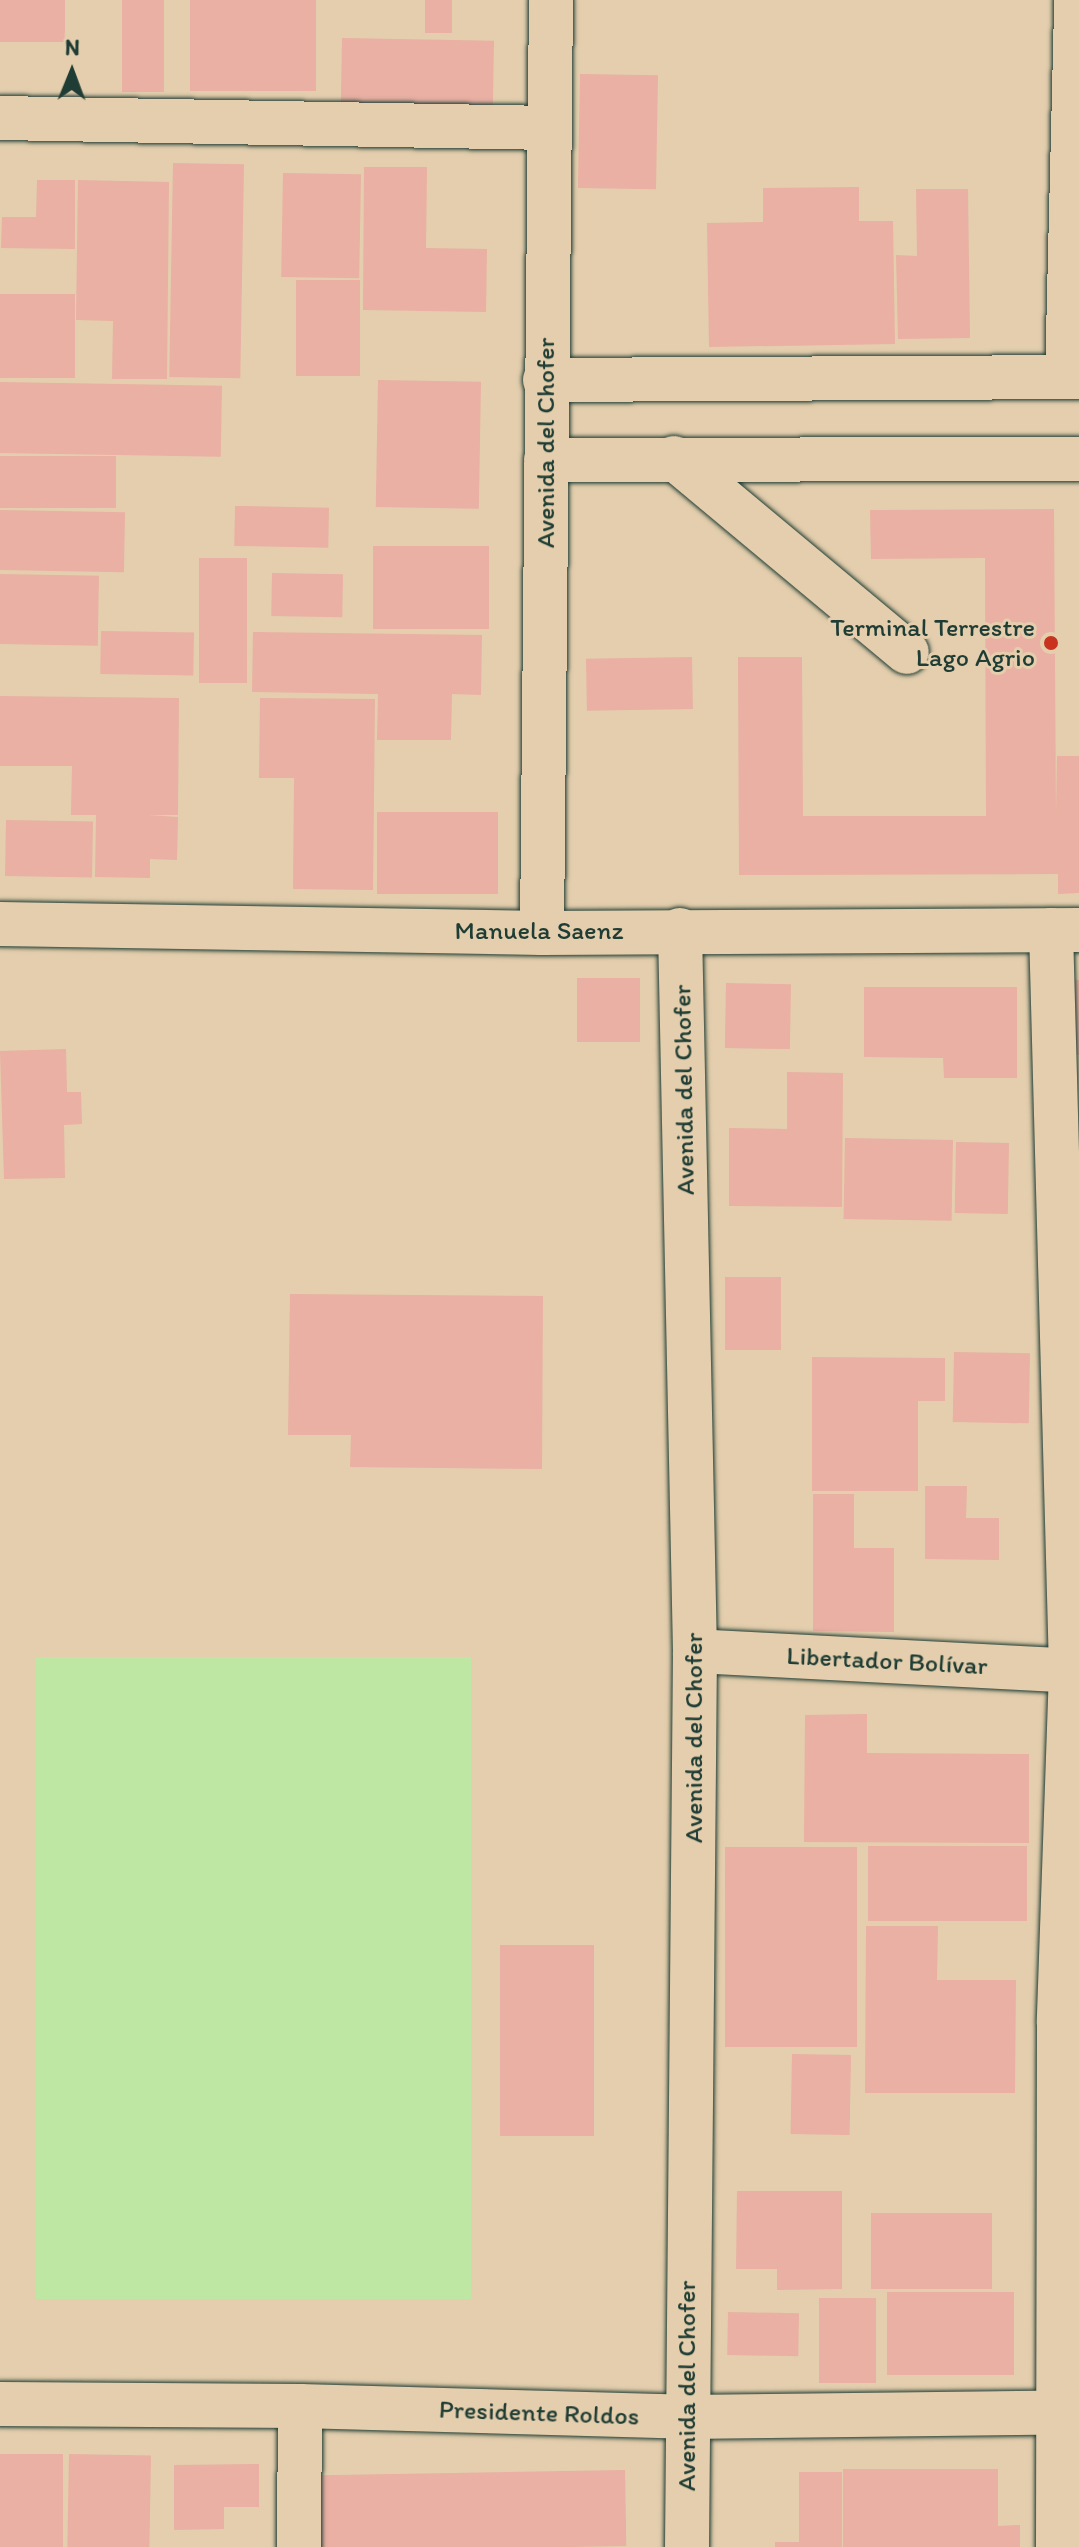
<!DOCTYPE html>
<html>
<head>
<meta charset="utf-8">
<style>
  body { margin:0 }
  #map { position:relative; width:1079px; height:2547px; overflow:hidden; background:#e4cead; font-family:Itim,sans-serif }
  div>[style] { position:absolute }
  .green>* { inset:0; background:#bde7a3; transform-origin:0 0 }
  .building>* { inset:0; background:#e9b0a3; transform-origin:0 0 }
  .roads { filter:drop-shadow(0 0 2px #1f3d34) drop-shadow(0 0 2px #1f3d34) }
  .minor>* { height:44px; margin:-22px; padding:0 22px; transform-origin:22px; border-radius:22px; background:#e4cead }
  .dots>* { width:22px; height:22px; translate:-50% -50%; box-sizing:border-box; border:4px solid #e4cead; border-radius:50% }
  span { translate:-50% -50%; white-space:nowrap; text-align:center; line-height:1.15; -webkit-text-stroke:6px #e4cead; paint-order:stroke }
  .street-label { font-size:26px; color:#1f3d34 }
  .poi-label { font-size:26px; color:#1f3d34 }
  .right { translate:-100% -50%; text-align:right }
  .north { position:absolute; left:32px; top:32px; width:80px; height:80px; -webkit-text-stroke:6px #e4cead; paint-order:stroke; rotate:1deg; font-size:22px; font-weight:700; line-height:32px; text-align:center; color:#1f3d34 }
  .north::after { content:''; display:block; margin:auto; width:28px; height:36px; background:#1f3d34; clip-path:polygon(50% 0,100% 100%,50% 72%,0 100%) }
</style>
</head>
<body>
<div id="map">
  <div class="green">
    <i style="left:471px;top:1657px;width:642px;height:435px;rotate:90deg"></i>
  </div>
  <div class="building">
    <i style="left:0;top:0;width:65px;height:42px"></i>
    <i style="left:122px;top:0;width:42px;height:92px"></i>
    <i style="left:190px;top:0;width:126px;height:91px"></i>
    <i style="left:425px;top:0;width:27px;height:33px"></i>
    <i style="left:342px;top:38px;width:152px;height:78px;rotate:1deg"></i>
    <i style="left:580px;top:74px;width:78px;height:114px;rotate:1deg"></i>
    <i style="left:173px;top:163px;width:71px;height:214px;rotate:1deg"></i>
    <i style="clip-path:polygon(364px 167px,427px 167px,426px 248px,487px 249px,486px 312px,363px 310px)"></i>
    <i style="left:283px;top:173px;width:78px;height:104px;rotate:1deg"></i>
    <i style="clip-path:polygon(37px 180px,75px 180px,75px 249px,1px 248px,2px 217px,36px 217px)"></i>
    <i style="clip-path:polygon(78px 180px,169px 182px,167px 379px,112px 379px,113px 321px,76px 320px)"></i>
    <i style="clip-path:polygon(859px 187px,859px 221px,893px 221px,895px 344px,709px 347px,707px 223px,763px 222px,763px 188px)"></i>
    <i style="clip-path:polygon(916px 189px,968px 189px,970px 338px,898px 339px,896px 255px,917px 256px)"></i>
    <i style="left:296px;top:280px;width:64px;height:96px"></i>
    <i style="left:0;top:294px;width:75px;height:84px"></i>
    <i style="left:378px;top:380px;width:103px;height:127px;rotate:1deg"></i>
    <i style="left:0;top:382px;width:222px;height:71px;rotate:1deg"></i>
    <i style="left:0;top:456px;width:116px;height:52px"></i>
    <i style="left:235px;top:506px;width:94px;height:40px;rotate:1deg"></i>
    <i style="clip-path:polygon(1054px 509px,1056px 817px,1057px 756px,1079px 756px,1079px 893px,1058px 894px,1058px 874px,739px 875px,738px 657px,802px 657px,803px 816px,986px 816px,985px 558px,871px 559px,870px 510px)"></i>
    <i style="left:0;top:510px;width:125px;height:60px;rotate:1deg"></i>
    <i style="left:373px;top:546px;width:116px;height:83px"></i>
    <i style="left:199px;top:558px;width:48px;height:125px"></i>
    <i style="left:272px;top:573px;width:71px;height:43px;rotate:1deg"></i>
    <i style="left:0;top:574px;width:99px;height:70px;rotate:1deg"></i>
    <i style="left:101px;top:631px;width:93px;height:43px;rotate:1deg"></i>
    <i style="clip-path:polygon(253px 632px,482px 635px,481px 695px,452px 694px,451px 740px,377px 740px,378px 694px,252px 692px)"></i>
    <i style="left:692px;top:657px;width:52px;height:106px;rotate:89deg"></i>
    <i style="clip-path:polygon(0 696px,179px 698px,178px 815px,148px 815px,178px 817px,177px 860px,150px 859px,150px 878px,95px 877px,96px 815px,71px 815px,72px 766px,0 766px)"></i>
    <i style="clip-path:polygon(260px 698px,375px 699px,373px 890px,293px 889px,294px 778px,259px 778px)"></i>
    <i style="left:377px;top:812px;width:121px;height:82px"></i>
    <i style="left:6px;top:820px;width:87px;height:56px;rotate:1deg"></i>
    <i style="left:577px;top:978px;width:63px;height:64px"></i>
    <i style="left:1074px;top:980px;width:5px;height:75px"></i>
    <i style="left:726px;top:983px;width:65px;height:65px;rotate:1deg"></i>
    <i style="clip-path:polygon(864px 987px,1017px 987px,1017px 1078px,944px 1078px,943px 1058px,864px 1057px)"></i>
    <i style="clip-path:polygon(66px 1049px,67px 1092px,81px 1092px,82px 1124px,64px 1125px,65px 1178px,4px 1179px,0 1051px)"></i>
    <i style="clip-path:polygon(787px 1072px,843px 1073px,842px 1207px,729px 1206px,729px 1128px,787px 1129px)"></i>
    <i style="left:845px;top:1138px;width:108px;height:81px;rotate:1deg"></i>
    <i style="left:956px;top:1142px;width:53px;height:71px;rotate:1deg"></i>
    <i style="left:725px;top:1277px;width:56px;height:73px"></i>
    <i style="clip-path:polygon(290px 1294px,543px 1296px,542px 1469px,350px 1467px,351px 1435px,288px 1435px)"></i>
    <i style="left:954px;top:1352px;width:76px;height:70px;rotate:1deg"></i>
    <i style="clip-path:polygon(812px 1357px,945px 1358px,945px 1401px,918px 1401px,918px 1491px,812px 1491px)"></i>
    <i style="clip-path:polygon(925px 1486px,967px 1486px,966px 1518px,999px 1518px,999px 1560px,925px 1559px)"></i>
    <i style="clip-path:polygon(813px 1494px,854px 1494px,854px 1548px,894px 1548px,894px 1632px,813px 1631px)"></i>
    <i style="clip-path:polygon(867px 1714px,867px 1753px,1029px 1754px,1029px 1843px,804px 1842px,805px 1715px)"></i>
    <i style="left:868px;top:1846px;width:159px;height:75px"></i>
    <i style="left:725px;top:1847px;width:132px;height:200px"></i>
    <i style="clip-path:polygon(866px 1926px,938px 1926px,937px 1980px,1016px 1980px,1015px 2093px,865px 2093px)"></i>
    <i style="left:500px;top:1945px;width:94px;height:191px"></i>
    <i style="left:792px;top:2054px;width:59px;height:80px;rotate:1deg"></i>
    <i style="clip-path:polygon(737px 2191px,842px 2191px,842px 2289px,777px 2290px,777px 2269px,736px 2269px)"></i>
    <i style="left:871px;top:2213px;width:121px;height:76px"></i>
    <i style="left:887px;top:2292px;width:127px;height:83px"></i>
    <i style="left:819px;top:2298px;width:57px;height:85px"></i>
    <i style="left:728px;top:2312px;width:71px;height:43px;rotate:1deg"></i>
    <i style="left:63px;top:2454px;width:93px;height:63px;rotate:90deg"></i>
    <i style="left:69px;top:2454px;width:82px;height:93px;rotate:1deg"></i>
    <i style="clip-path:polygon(259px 2464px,259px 2507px,224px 2507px,224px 2529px,174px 2530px,174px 2465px)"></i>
    <i style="clip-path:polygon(843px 2469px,998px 2469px,998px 2526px,1020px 2525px,1020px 2547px,843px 2547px)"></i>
    <i style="left:625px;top:2470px;width:76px;height:317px;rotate:89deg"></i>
    <i style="clip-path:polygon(799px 2472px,842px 2472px,842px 2547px,775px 2547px,775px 2542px,799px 2542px)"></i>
  </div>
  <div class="roads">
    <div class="minor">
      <i style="left:0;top:118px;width:549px;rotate:1.04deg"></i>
      <i style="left:1067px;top:377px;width:377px;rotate:-88.6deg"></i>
      <i style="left:545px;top:380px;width:534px;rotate:-0.32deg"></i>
      <i style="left:674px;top:458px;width:303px;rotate:39.8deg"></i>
      <i style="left:546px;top:460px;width:533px;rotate:-0.11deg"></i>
      <i style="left:0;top:924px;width:542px;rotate:0.95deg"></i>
      <i style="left:542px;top:933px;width:537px;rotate:-0.32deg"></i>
      <i style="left:680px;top:930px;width:721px;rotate:88.81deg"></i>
      <i style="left:695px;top:1651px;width:896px;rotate:90.51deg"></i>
      <i style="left:1051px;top:930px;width:741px;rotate:88.45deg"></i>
      <i style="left:1071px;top:1671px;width:352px;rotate:92deg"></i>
      <i style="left:1059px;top:2023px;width:524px;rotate:90.11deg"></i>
      <i style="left:542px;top:933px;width:933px;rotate:-89.45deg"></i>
      <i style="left:695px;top:1651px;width:385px;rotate:3deg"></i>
      <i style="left:0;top:2404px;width:300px;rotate:0.4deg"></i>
      <i style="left:300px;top:2406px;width:386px;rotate:1.6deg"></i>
      <i style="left:686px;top:2417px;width:393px;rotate:-0.7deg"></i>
      <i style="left:299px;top:2547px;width:141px;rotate:-89.6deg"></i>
    </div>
  </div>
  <div class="dots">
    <i style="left:1051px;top:643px;background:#c8321e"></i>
  </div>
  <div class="street-label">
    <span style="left:546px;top:443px;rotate:-90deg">Avenida del Chofer</span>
    <span style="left:539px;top:931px">Manuela Saenz</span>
    <span style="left:684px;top:1090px;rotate:-91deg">Avenida del Chofer</span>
    <span style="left:887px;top:1661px;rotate:3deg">Libertador Bolívar</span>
    <span style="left:694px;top:1738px;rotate:-90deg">Avenida del Chofer</span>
    <span style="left:687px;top:2386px;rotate:-90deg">Avenida del Chofer</span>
    <span style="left:539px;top:2413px;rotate:2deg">Presidente Roldos</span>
  </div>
  <div class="poi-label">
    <span class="right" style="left:1035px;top:643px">Terminal Terrestre<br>Lago Agrio</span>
  </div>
  <div class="north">N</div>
</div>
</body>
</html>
